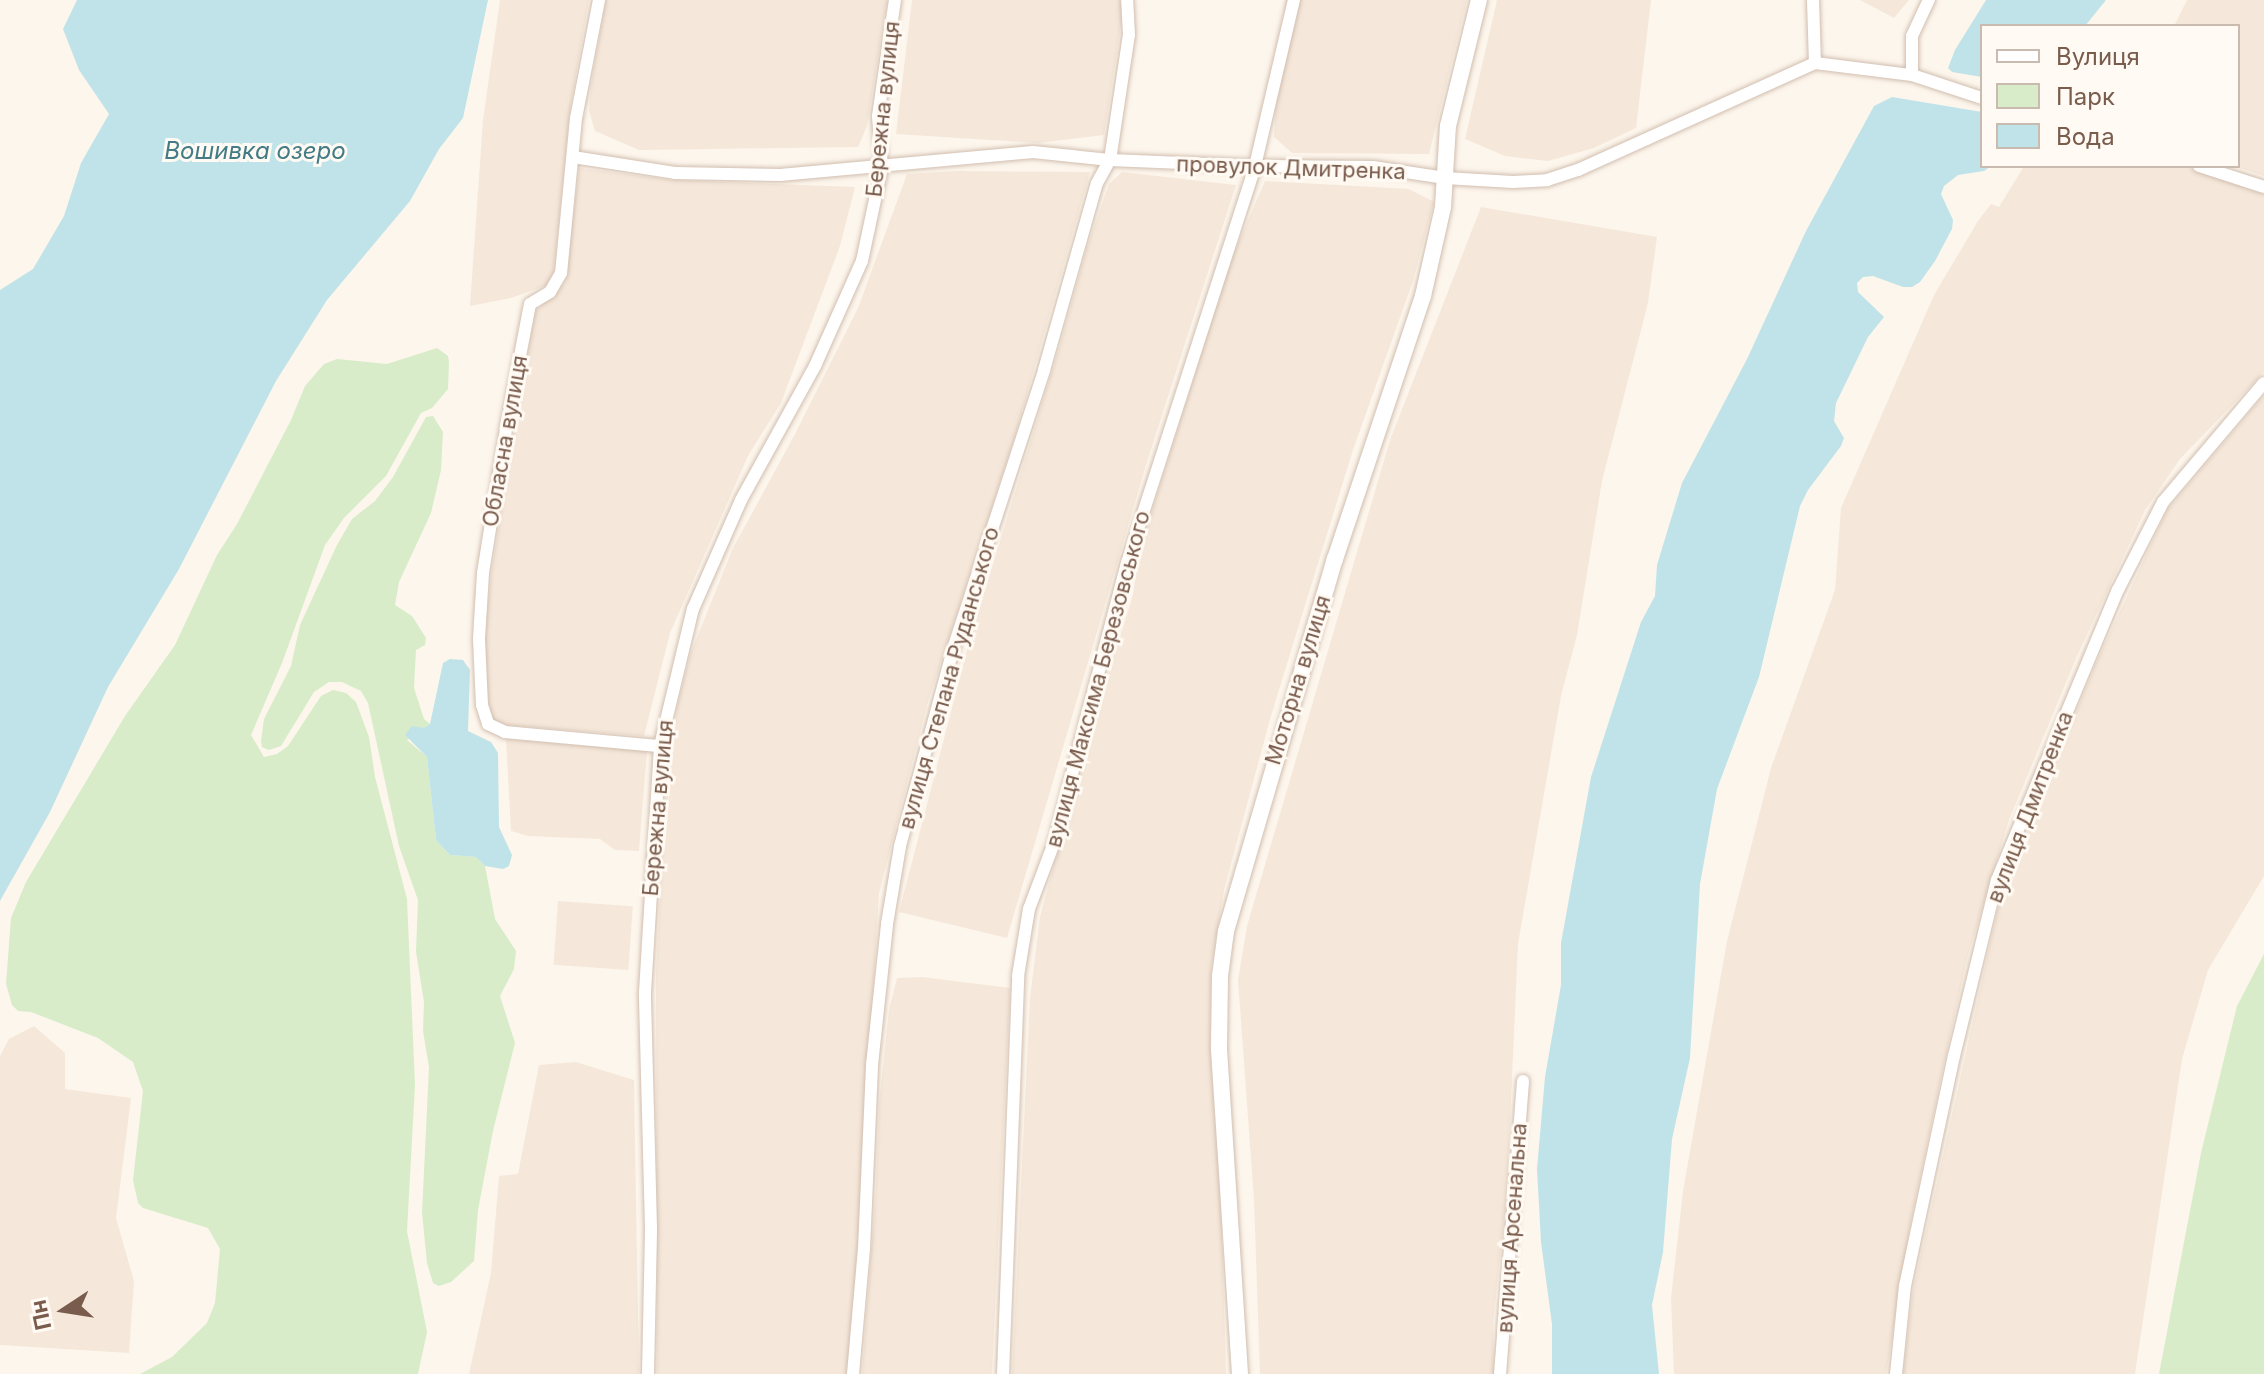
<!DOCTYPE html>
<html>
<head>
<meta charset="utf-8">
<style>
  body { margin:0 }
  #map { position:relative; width:2264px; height:1374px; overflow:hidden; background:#fdf6ec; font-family:Inter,sans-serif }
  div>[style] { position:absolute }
  .residential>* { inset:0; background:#f5e8da; transform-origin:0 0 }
  .green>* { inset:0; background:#d8ecc9 }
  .water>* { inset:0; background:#bfe3e8 }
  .roads { filter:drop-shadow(0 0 2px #d1beb0) drop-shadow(0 0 2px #d1beb0) }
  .street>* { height:12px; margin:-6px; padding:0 6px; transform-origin:6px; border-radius:6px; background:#fff }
  .secondary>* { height:16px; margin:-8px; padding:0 8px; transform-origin:8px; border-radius:8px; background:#fff }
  span { translate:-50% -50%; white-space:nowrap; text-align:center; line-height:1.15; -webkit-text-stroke:6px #fffaf3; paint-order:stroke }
  .street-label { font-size:22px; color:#7a5c4d }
  .water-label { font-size:24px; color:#437c86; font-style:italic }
  .legend { position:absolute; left:1980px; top:24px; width:260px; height:144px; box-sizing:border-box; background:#fffaf3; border:2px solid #cabbb1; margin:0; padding:10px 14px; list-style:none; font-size:24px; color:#7a5c4d }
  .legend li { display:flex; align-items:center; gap:16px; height:40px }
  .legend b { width:40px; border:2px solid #cabbb1 }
  .north { position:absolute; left:24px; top:1270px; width:80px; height:80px; -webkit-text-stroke:6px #fffaf3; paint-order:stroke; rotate:258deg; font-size:22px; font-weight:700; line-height:32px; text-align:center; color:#7a5c4d }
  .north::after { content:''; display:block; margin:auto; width:28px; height:36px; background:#7a5c4d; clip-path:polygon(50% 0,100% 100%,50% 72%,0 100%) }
</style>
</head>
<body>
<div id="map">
  <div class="residential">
    <i style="clip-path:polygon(500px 0,589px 0,571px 102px,553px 278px,550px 284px,511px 298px,470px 306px,483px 120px)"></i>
    <i style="clip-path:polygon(606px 0,887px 0,867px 126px,858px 147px,639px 150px,595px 131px,589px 111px,591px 85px)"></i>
    <i style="clip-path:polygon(912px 0,1125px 0,1104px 135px,1038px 143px,896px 134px)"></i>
    <i style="clip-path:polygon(1286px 0,1467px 0,1429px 154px,1292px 153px,1274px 137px,1279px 41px)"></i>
    <i style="clip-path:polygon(1497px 0,1651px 0,1636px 128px,1594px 148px,1548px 161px,1505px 156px,1465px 139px)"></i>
    <i style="clip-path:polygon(1860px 0,1909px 0,1894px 18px)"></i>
    <i style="clip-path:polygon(2187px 0,2264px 0,2264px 176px,2233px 166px,2238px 166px,2238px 26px,2174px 26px)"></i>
    <i style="clip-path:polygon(2024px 166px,2186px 166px,2264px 193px,2264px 372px,2180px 459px,2145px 510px,2077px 656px,2009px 820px,1968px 955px,1943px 1068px,1910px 1226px,1886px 1374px,1674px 1374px,1671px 1298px,1683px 1191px,1727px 941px,1771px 768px,1835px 590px,1841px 508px,1934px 295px,1978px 221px,1991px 204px,1999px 207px)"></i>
    <i style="clip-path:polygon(579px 168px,672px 180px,855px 187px,840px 246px,781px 403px,748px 456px,670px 633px,644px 736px,504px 725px,494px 720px,488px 704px,484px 639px,492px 569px,519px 403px,535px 312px,565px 283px)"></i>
    <i style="clip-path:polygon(957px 171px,1090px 172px,1015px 436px,927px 705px,879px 893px,850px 1374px,657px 1374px,656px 973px,665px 802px,678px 702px,691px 652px,733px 548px,795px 434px,858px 308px,907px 174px)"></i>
    <i style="clip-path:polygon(1122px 172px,1236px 185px,1146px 465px,1007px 938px,899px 912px,968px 646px,1061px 342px,1087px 247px,1109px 184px)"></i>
    <i style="clip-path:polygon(1265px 181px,1409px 189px,1434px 202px,1413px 281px,1353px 450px,1271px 716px,1224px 890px,1211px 969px,1210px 1046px,1221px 1203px,1226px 1374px,1012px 1374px,1030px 998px,1040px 917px,1083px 756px,1133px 595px,1139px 553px,1230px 262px)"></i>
    <i style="clip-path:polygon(1481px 207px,1657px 237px,1648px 303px,1602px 481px,1577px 635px,1561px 696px,1518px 944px,1507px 1190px,1493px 1324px,1494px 1374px,1260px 1374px,1254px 1200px,1238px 980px,1247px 926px,1390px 440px)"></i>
    <i style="clip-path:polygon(2264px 395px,2264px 876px,2208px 970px,2182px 1059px,2135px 1374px,1903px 1374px,1913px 1291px,2001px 895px,2097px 661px,2167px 510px)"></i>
    <i style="clip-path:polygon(506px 739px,647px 751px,639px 851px,615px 850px,600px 839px,528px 836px,511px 831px)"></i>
    <i style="left:558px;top:901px;width:75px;height:64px;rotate:4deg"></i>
    <i style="clip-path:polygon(922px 977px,1010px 988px,992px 1374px,862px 1374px,876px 1189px,879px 1104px,889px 1010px,897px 978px)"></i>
    <i style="clip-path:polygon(34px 1026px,65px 1053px,65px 1089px,131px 1098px,116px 1218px,134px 1281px,129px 1353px,0 1345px,0 1056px,9px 1039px)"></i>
    <i style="clip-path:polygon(576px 1062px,634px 1080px,639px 1374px,469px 1374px,491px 1273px,499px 1176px,518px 1174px,539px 1065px)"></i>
  </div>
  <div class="green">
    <i style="clip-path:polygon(437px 348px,448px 356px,449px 362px,448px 389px,432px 408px,421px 413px,386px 476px,344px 518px,325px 545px,282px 663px,251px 735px,264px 757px,277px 754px,288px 746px,321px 696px,333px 690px,346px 693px,356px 702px,369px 737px,375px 777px,407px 899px,415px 1085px,407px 1231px,427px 1332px,418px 1374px,140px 1374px,172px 1357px,207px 1323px,215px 1303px,220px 1249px,208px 1228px,143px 1208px,138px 1203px,133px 1180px,143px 1091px,133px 1062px,98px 1038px,31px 1012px,18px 1011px,12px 1005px,6px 984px,11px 918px,26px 882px,125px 716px,175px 645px,217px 555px,237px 524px,291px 420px,305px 386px,324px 364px,337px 359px,387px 364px)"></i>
    <i style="clip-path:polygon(433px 416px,443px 432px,441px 470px,431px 513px,399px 582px,395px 605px,412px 616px,426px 638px,425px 645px,416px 650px,414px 688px,424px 719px,430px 724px,407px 740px,427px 757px,436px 840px,450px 855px,476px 857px,485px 866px,495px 919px,516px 951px,514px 969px,500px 996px,515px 1043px,493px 1131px,478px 1210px,474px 1261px,451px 1282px,439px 1286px,433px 1283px,427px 1263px,422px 1213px,429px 1067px,423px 1031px,424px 1002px,416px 952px,418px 900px,399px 846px,368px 703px,361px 691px,342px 682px,329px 682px,314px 692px,281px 746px,269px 750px,262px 747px,261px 741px,264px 719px,291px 666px,300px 625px,337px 545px,352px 519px,375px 501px,393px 477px,426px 417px)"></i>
    <i style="clip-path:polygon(2264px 954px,2264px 1374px,2159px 1374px,2201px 1153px,2237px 1006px)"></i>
  </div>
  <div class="water">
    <i style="clip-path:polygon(77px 0,488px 0,463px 118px,439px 149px,410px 201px,327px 300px,276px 381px,179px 569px,108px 687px,50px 812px,0 901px,0 290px,33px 269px,64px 216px,81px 163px,109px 114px,79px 70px,63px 29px)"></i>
    <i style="clip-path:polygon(1986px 0,2106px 0,2085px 26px,1982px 26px,1982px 77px,1952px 72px,1948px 68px,1955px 50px)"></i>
    <i style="clip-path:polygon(1892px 97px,1982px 112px,1982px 166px,1991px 166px,1984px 171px,1958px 175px,1944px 186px,1941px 194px,1953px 220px,1952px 229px,1935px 261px,1920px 282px,1912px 287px,1903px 287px,1873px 276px,1863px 277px,1857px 283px,1858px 292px,1884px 317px,1868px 337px,1836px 403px,1834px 421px,1844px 438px,1841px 446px,1808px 490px,1800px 506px,1759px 677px,1717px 789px,1700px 884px,1690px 1058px,1672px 1139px,1663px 1252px,1652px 1305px,1659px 1374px,1552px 1374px,1552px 1324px,1541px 1242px,1537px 1169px,1545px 1077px,1561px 985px,1561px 943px,1591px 777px,1641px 622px,1655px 596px,1657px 565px,1682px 483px,1747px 359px,1806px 231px,1874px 106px)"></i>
    <i style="clip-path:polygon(450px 659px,463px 660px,470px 670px,468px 731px,491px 742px,498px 753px,499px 827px,512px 855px,509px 866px,503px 869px,485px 866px,476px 857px,450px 855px,436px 840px,427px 757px,405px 735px,412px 726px,424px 728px,430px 724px,443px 663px)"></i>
  </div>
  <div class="roads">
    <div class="street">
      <i style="left:599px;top:0;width:120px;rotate:101deg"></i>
      <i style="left:576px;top:118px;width:156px;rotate:95.5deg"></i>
      <i style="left:561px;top:273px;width:22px;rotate:120deg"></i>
      <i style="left:550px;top:292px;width:23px;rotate:149deg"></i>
      <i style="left:530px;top:304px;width:121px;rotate:100.9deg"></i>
      <i style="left:507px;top:423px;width:152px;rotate:99.1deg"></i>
      <i style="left:483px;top:573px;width:66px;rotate:93.5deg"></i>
      <i style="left:479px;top:639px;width:66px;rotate:87.4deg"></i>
      <i style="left:482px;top:705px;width:20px;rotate:72deg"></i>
      <i style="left:488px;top:724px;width:19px;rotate:25deg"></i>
      <i style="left:505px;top:732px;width:156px;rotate:5.2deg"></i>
      <i style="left:1813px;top:0;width:63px;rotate:88.2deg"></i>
      <i style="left:1912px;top:75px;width:39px;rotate:-90deg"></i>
      <i style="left:1912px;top:36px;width:40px;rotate:-65deg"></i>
      <i style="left:573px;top:157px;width:103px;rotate:8.9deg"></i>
      <i style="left:675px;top:173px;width:105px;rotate:1.1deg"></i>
      <i style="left:780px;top:175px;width:254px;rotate:-5.2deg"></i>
      <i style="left:1033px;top:152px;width:77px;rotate:5.9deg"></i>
      <i style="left:1110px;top:160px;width:145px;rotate:2.4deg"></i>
      <i style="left:1255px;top:166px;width:118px;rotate:0.5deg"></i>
      <i style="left:1373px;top:167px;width:73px;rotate:8.7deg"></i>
      <i style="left:1445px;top:178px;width:68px;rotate:3.4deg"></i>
      <i style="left:1513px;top:182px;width:34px;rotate:-3deg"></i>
      <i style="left:1547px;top:180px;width:33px;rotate:-18deg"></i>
      <i style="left:1578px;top:170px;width:260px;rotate:-24.3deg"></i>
      <i style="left:1815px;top:63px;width:98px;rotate:7.1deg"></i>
      <i style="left:1912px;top:75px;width:74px;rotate:18.2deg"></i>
      <i style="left:2199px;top:166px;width:68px;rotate:17.9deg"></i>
      <i style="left:648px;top:1374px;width:146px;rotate:-88.8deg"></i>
      <i style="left:651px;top:1228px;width:236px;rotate:-91.5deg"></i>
      <i style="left:645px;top:992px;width:246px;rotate:-86.5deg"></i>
      <i style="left:660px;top:746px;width:141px;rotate:-76.5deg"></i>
      <i style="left:693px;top:609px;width:119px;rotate:-66.2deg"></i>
      <i style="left:741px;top:500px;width:153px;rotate:-61.1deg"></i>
      <i style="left:815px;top:366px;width:115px;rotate:-65.9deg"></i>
      <i style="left:862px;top:261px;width:96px;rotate:-78deg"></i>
      <i style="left:882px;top:167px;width:51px;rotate:-94.5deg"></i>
      <i style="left:878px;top:116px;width:117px;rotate:-81.7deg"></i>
      <i style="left:853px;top:1374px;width:125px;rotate:-85deg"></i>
      <i style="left:864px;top:1249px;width:184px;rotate:-87.5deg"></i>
      <i style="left:872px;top:1065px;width:142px;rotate:-83.9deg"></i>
      <i style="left:887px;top:924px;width:79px;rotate:-80.5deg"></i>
      <i style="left:900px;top:846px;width:207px;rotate:-74.9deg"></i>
      <i style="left:954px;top:646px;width:290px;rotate:-71.9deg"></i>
      <i style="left:1044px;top:370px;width:194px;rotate:-74.2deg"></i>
      <i style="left:1097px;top:183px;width:26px;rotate:-61deg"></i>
      <i style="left:1110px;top:160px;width:126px;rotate:-81.4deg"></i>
      <i style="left:1129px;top:35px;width:35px;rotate:-93deg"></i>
      <i style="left:1003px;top:1374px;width:398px;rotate:-87.8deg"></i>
      <i style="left:1018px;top:976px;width:68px;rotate:-80.7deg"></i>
      <i style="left:1029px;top:909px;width:71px;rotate:-69.3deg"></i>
      <i style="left:1054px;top:843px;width:289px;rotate:-75.4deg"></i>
      <i style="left:1127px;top:563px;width:417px;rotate:-72.1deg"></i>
      <i style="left:1255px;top:166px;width:171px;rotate:-76.8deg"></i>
      <i style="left:1500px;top:1374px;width:294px;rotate:-85.5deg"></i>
      <i style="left:1896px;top:1374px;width:88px;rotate:-84.2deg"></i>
      <i style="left:1905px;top:1286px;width:235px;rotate:-78deg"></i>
      <i style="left:1954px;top:1056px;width:181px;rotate:-76.3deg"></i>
      <i style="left:1997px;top:880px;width:314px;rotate:-67.4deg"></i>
      <i style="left:2118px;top:590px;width:99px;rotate:-62.9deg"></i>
      <i style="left:2163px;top:502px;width:156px;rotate:-49.7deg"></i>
    </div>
    <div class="secondary">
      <i style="left:1240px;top:1374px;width:327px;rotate:-93.7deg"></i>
      <i style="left:1219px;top:1048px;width:72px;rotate:-89.2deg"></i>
      <i style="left:1220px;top:976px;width:45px;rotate:-82.4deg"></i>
      <i style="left:1226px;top:931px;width:388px;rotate:-73.7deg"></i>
      <i style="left:1335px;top:559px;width:277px;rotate:-71.5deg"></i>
      <i style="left:1423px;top:296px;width:91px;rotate:-77.3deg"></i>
      <i style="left:1443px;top:207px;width:81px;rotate:-86.5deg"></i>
      <i style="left:1448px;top:126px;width:130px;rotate:-76.2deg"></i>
    </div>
  </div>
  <div class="street-label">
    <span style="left:883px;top:109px;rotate:-84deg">Бережна вулиця</span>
    <span style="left:1291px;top:168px;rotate:2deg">провулок Дмитренка</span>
    <span style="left:505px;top:441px;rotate:-80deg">Обласна вулиця</span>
    <span style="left:949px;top:678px;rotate:-74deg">вулиця Степана Руданського</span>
    <span style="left:1098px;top:679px;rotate:-75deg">вулиця Максима Березовського</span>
    <span style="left:1298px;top:680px;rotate:-73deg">Моторна вулиця</span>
    <span style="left:2030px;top:807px;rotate:-69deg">вулиця Дмитренка</span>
    <span style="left:658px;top:808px;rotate:-85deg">Бережна вулиця</span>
    <span style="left:1512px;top:1228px;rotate:-86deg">вулиця Арсенальна</span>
  </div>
  <div class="water-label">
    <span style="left:255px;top:151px">Вошивка озеро</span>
  </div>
  <ul class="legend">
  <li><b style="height:10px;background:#fff"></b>Вулиця</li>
  <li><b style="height:22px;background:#d8ecc9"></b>Парк</li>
  <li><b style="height:22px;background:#bfe3e8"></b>Вода</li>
  </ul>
  <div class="north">Пн</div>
</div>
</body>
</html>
